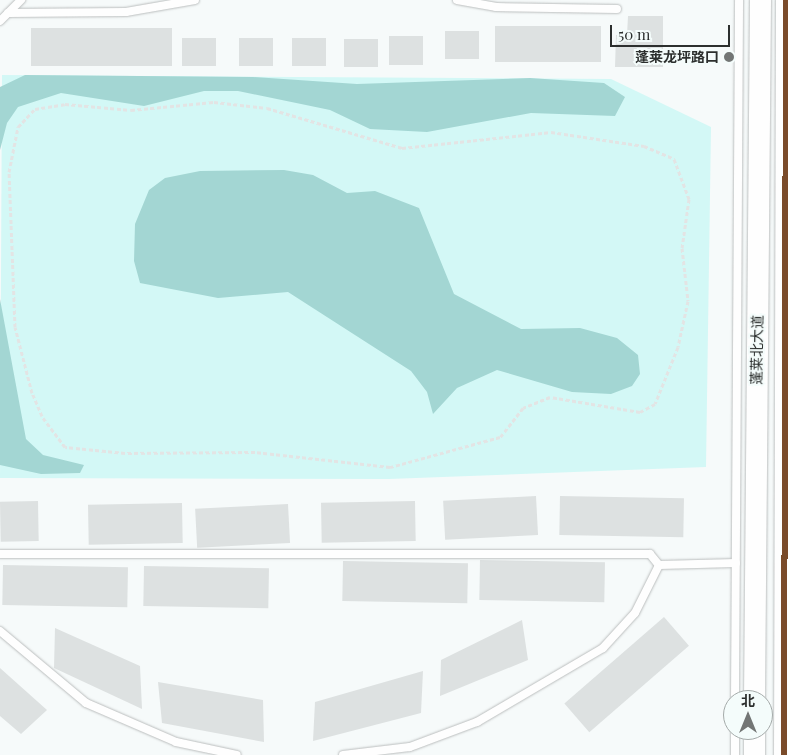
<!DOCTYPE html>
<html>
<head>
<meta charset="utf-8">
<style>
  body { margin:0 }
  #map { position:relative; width:788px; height:755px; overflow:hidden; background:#f6fafa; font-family:"Playfair Display","Noto Sans SC",serif }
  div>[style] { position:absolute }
  .green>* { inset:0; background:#d3f8f6 }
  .water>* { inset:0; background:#a3d6d3 }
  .building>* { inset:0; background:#dde1e1; transform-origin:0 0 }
  .path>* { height:3px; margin-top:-1.5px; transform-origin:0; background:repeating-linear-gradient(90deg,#e3e4e4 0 4px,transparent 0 6.5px) }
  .roads { filter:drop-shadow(0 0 1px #bbbebe) drop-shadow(0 0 1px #bbbebe) }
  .lane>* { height:8px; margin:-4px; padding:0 4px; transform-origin:4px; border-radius:4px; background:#fefefe }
  .secondary>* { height:21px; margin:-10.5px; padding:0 10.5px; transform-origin:10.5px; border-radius:10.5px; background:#fefefe }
  .bus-1>* { height:6px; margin:-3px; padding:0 3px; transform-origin:3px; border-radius:3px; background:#7a4b2a }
  .dots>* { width:14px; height:14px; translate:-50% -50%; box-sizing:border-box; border:2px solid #f4fcfb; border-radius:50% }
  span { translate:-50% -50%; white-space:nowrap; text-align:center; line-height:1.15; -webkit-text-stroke:4px #f4fcfb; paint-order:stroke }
  .poi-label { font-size:14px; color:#2c2f2e; font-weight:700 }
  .right { translate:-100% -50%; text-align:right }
  .street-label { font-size:14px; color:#2c2f2e }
  .north { position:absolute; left:723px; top:690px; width:50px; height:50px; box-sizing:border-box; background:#f4fcfb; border:1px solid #a4aaa9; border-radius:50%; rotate:0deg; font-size:14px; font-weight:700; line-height:20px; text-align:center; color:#2c2f2e }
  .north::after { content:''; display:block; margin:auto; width:18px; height:22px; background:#737675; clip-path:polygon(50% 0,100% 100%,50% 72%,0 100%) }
  .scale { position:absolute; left:610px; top:25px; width:120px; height:22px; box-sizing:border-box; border:2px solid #2c2f2e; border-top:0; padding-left:6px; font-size:15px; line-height:18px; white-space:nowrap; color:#2c2f2e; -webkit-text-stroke:4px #f4fcfb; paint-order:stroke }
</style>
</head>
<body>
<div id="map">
  <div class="green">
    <i style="clip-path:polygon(2px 75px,611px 79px,711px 127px,706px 467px,389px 479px,0 478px)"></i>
  </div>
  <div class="water">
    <i style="clip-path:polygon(25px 75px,253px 77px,357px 84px,530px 78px,604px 83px,625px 97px,615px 116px,531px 113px,427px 132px,370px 129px,330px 110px,238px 91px,204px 91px,144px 106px,61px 93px,18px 107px,7px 123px,0 150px,0 87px)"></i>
    <i style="clip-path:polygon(284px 170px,313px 175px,347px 193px,375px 191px,419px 208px,454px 294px,521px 329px,580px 328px,617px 338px,638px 355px,640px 374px,632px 386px,611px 394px,572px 392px,497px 370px,457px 388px,433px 414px,427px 392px,411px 371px,288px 292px,218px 298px,140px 283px,134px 261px,135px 224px,149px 190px,165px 178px,200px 171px)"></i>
    <i style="clip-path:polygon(0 299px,26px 439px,43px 455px,84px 465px,80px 473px,41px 474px,0 465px)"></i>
  </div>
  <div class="building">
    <i style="clip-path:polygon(628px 16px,663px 16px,663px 67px,615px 67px,616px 35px,627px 35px)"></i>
    <i style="left:495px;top:26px;width:106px;height:36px"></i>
    <i style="left:172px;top:28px;width:38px;height:141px;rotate:90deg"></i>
    <i style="left:445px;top:31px;width:34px;height:28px"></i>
    <i style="left:389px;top:36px;width:34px;height:29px"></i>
    <i style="left:182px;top:38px;width:34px;height:28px"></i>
    <i style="left:239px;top:38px;width:34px;height:28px"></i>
    <i style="left:292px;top:38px;width:34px;height:28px"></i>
    <i style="left:344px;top:39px;width:34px;height:28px"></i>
    <i style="left:536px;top:496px;width:39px;height:93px;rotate:87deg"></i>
    <i style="left:560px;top:496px;width:124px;height:39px;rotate:1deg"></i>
    <i style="left:38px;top:501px;width:40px;height:38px;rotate:89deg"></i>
    <i style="left:415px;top:501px;width:40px;height:94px;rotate:89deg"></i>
    <i style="left:182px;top:503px;width:40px;height:94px;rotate:89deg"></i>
    <i style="left:288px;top:504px;width:39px;height:93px;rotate:87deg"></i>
    <i style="left:480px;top:560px;width:125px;height:40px;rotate:1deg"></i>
    <i style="left:343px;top:561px;width:125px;height:40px;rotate:1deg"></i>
    <i style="left:3px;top:565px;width:125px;height:40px;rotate:1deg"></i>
    <i style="left:144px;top:566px;width:125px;height:40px;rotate:1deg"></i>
    <i style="left:664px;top:617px;width:38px;height:132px;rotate:49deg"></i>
    <i style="clip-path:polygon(522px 620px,528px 660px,440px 696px,441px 660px)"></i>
    <i style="clip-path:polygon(55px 628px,140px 666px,142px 709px,54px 668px)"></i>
    <i style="clip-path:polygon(0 668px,47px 710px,21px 734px,0 716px)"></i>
    <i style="clip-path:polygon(423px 671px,421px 713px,313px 741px,315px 702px)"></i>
    <i style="clip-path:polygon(158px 682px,263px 700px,264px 742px,162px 723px)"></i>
  </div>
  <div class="path">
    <i style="left:214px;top:102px;width:53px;rotate:6.5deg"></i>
    <i style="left:267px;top:108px;width:141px;rotate:16.5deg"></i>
    <i style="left:402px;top:148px;width:150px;rotate:-6.1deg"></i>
    <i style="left:551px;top:132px;width:94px;rotate:8.6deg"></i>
    <i style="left:644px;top:146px;width:33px;rotate:23deg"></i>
    <i style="left:674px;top:159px;width:43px;rotate:69.4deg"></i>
    <i style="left:689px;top:199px;width:49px;rotate:98.1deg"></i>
    <i style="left:682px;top:248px;width:53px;rotate:83.5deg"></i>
    <i style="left:688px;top:301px;width:47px;rotate:102.3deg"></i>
    <i style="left:678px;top:347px;width:61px;rotate:112deg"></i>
    <i style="left:655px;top:404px;width:17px;rotate:152deg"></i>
    <i style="left:640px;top:412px;width:91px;rotate:-170.5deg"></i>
    <i style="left:550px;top:397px;width:29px;rotate:158deg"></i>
    <i style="left:523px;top:408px;width:37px;rotate:128deg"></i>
    <i style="left:500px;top:437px;width:114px;rotate:164.7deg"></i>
    <i style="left:390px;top:467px;width:136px;rotate:-173.7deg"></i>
    <i style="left:255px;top:452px;width:130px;rotate:179.6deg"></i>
    <i style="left:125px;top:453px;width:60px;rotate:-174.3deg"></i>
    <i style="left:65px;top:447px;width:39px;rotate:-127deg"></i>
    <i style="left:42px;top:416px;width:25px;rotate:-113deg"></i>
    <i style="left:32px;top:393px;width:68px;rotate:-104.4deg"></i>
    <i style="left:15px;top:327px;width:155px;rotate:-92.2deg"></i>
    <i style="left:9px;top:172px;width:46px;rotate:-78.7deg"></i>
    <i style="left:18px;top:127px;width:25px;rotate:-47deg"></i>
    <i style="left:35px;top:109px;width:30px;rotate:-9deg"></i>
    <i style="left:65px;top:104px;width:66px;rotate:5.2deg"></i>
    <i style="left:131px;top:110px;width:83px;rotate:-5.5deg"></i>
  </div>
  <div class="roads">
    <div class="lane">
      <i style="left:457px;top:0;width:40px;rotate:10deg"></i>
      <i style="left:496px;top:7px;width:121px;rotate:0.9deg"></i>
      <i style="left:8px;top:13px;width:118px;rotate:-0.5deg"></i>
      <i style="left:126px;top:12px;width:70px;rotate:-9.9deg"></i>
      <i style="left:0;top:21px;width:30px;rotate:-45deg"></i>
      <i style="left:0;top:554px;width:650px"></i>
      <i style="left:650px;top:554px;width:14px;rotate:51deg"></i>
      <i style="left:0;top:631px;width:112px;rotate:39.9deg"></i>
      <i style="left:86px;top:703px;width:98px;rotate:23.4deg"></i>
      <i style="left:176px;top:742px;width:62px;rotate:12deg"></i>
      <i style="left:735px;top:700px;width:700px;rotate:-89.67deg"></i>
      <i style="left:343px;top:755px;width:67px;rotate:-6.8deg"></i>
      <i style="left:410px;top:747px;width:72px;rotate:-20.5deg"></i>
      <i style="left:477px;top:722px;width:146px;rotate:-30.4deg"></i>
      <i style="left:603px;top:648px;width:47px;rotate:-47.6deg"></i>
      <i style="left:635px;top:613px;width:54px;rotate:-63.4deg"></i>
      <i style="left:659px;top:565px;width:77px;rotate:-1.5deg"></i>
      <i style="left:735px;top:755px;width:25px;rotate:-90deg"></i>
    </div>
    <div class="secondary">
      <i style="left:754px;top:700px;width:700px;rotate:-89.51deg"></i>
      <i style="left:754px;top:755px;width:25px;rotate:-90deg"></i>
      <i style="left:784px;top:755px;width:755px;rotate:-89.85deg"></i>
    </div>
  </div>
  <div class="bus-1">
    <i style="left:784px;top:755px;width:755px;rotate:-89.85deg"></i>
  </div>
  <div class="dots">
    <i style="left:729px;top:57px;background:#737675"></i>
  </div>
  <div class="poi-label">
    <span class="right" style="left:719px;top:57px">蓬莱龙坪路口</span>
  </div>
  <div class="street-label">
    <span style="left:757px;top:350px;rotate:-89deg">蓬莱北大道</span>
  </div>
  <div class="north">北</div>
  <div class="scale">50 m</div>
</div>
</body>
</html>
